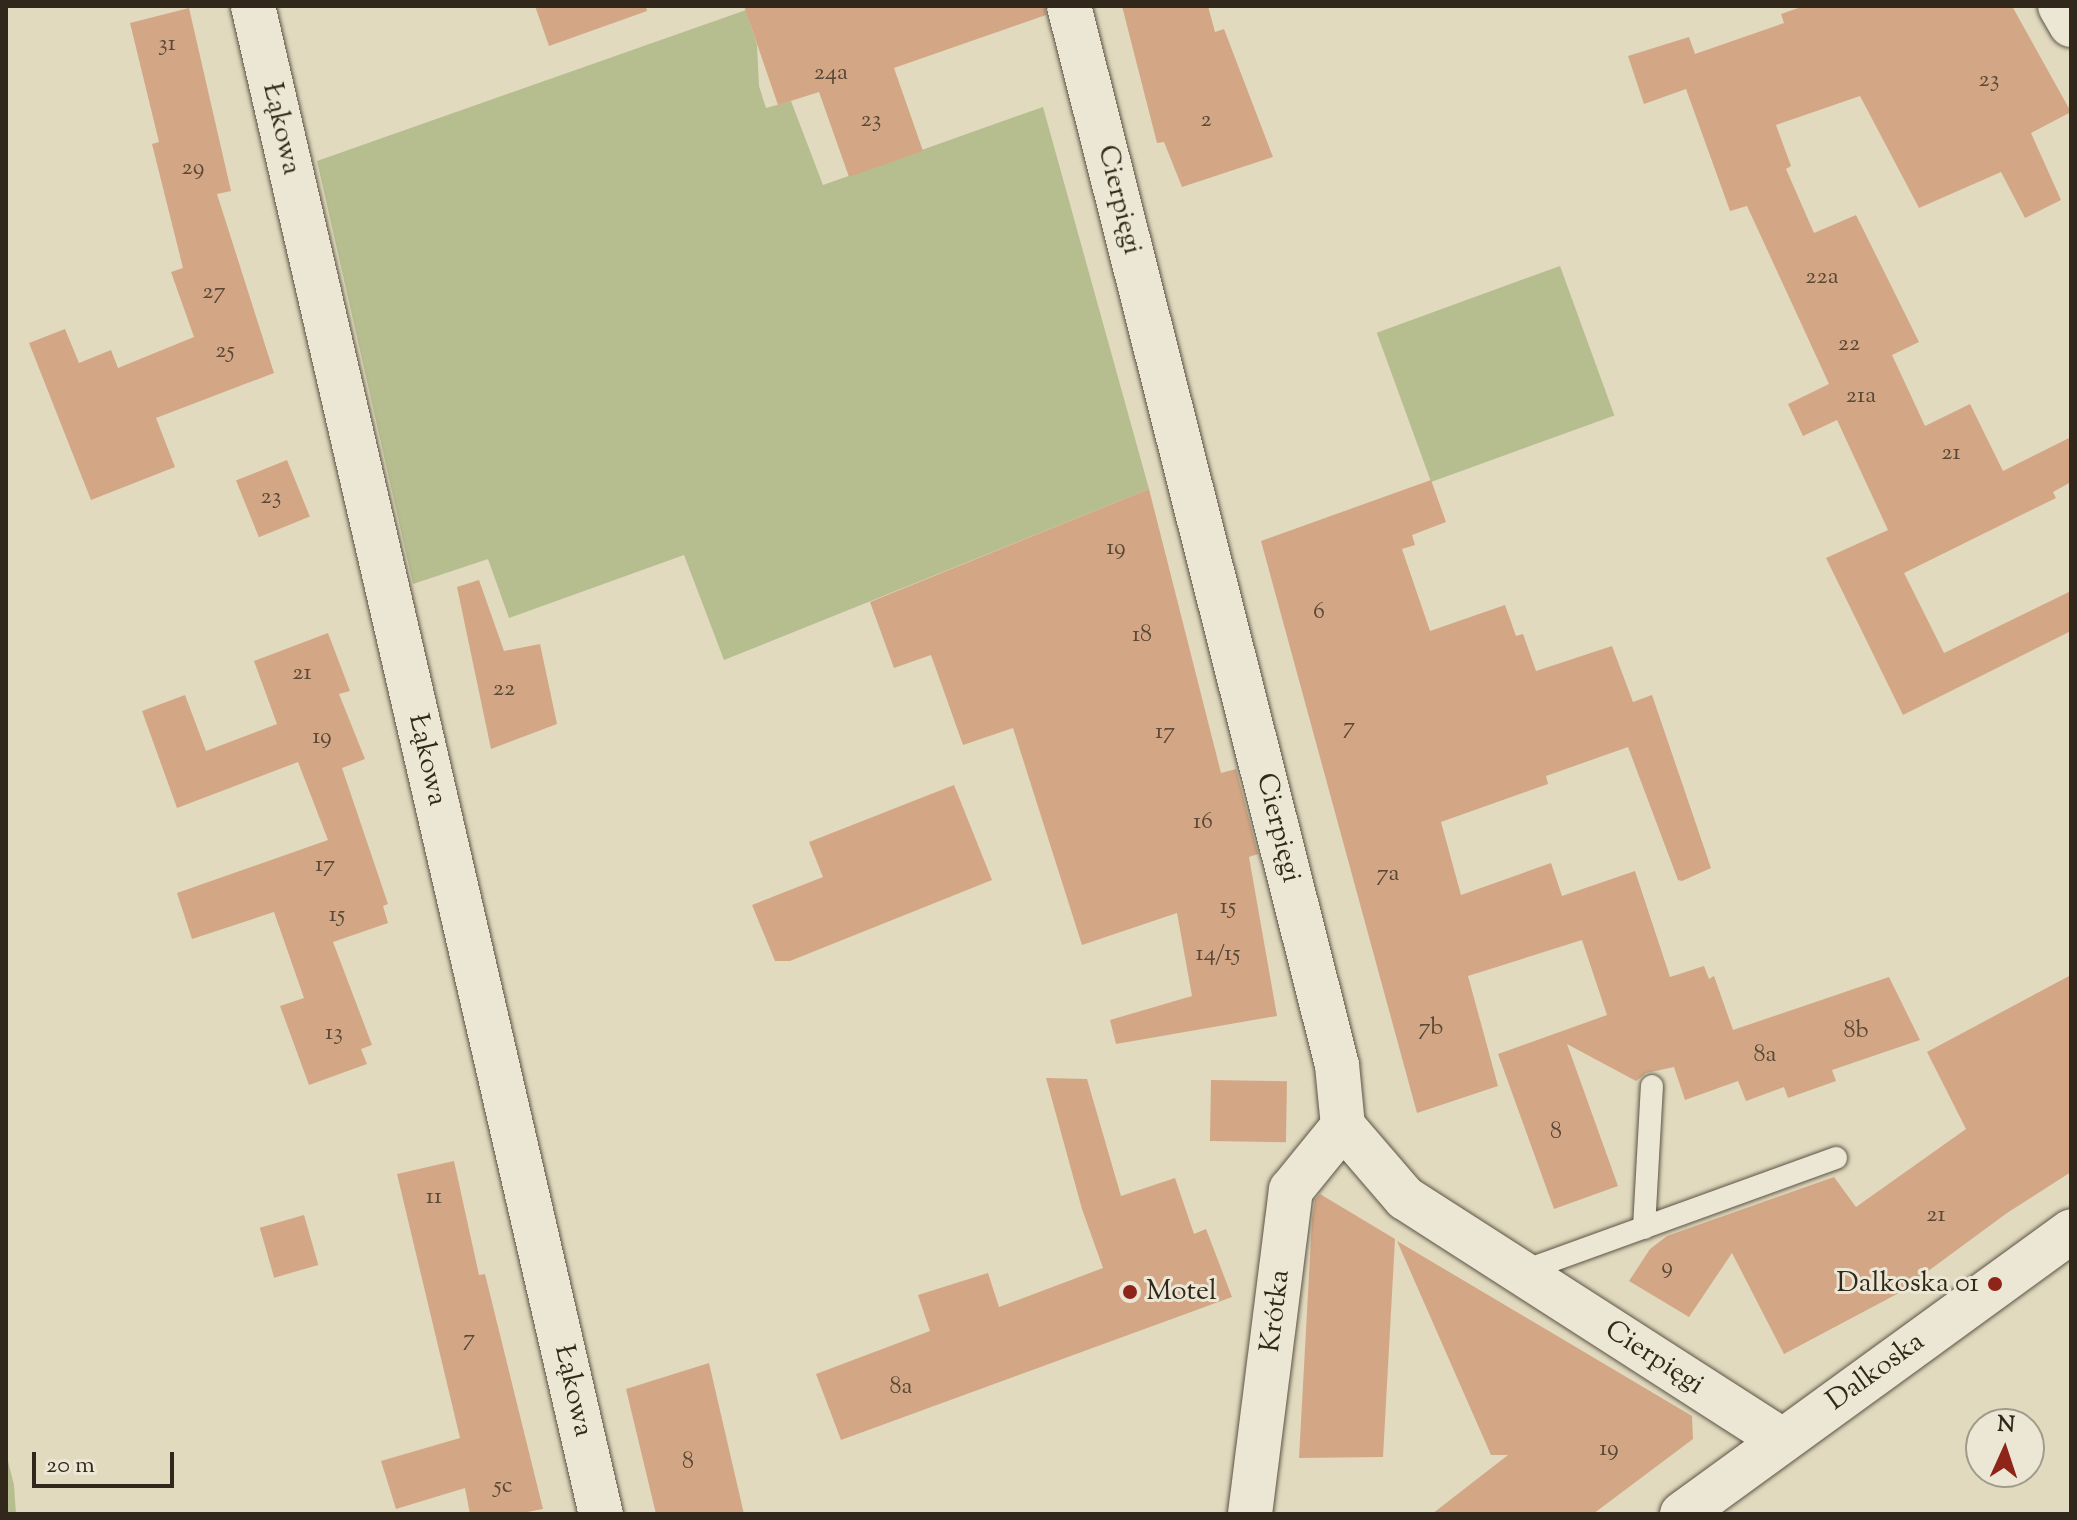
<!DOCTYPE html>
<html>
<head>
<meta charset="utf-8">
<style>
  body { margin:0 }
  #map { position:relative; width:2077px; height:1520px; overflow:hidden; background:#e1dabf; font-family:"Sorts Mill Goudy",serif }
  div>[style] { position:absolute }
  .green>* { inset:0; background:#b6be90; transform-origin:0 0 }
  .building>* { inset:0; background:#d3a786; transform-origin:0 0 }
  .roads { filter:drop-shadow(0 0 2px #5d5444) drop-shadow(0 0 2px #5d5444) }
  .service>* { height:22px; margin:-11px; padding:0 11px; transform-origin:11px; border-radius:11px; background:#ece7d5 }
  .minor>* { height:44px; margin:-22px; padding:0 22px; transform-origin:22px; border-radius:22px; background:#ece7d5 }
  .tertiary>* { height:44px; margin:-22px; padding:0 22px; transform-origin:22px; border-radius:22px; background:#ece7d5 }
  .dots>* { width:22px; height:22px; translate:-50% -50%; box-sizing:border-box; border:4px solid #ece7d5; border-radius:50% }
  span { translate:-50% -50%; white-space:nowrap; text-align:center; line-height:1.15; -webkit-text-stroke:6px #ece7d5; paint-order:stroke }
  .number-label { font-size:24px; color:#5a4836 }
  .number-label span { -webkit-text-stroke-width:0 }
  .street-label { font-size:28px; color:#31281b }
  .poi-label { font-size:28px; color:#31281b }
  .right { translate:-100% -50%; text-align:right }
  .left { translate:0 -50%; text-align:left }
  .frame { position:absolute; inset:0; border:8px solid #31281b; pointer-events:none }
  .north { position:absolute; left:1965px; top:1408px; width:80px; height:80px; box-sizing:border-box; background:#ece7d5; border:2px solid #a19b8b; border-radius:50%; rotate:3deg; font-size:22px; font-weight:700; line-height:32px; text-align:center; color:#31281b }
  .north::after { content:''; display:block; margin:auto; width:28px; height:36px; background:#8f2418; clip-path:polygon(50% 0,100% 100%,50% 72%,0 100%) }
  .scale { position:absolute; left:32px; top:1452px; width:142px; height:36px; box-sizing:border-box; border:4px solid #31281b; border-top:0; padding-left:10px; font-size:24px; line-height:28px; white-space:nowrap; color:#31281b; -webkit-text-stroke:6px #ece7d5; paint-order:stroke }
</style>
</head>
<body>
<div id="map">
  <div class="green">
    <i style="clip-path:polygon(746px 10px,757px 45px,759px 86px,766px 108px,791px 101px,823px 185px,1043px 107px,1149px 489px,724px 660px,684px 555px,509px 618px,488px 559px,413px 584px,317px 161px)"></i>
    <i style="left:1560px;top:266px;width:159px;height:195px;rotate:70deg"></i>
    <i style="clip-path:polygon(6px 1453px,14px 1485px,16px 1514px,6px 1514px)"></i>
  </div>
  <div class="building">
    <i style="clip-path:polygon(535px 6px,646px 6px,647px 11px,549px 46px)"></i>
    <i style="clip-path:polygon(744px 6px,1045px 6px,1046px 15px,894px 68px,923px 151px,849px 177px,819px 92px,778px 105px)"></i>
    <i style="clip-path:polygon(1122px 6px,1208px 6px,1215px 32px,1224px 29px,1273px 157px,1182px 187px,1164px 142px,1157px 143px)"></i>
    <i style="clip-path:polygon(1804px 6px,2012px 6px,2071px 112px,2031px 133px,2061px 200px,2025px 218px,2001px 172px,1919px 208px,1860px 96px,1776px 125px,1791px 166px,1786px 169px,1814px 233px,1856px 215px,1919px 342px,1892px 355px,1925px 426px,1970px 404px,2003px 471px,2071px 437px,2071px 482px,2053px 492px,2056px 498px,1904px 573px,1944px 653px,2071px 591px,2071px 631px,1903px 715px,1826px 558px,1888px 530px,1837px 420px,1803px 436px,1788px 404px,1829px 384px,1747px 206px,1730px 211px,1686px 89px,1644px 104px,1628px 56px,1689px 37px,1695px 54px,1784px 23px,1781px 14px)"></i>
    <i style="clip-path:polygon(189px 8px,231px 191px,217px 194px,274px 373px,156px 418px,175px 467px,91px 500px,29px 343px,65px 329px,79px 363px,111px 350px,118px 368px,194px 337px,171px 272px,183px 268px,152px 144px,159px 142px,130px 23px)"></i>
    <i style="left:287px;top:460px;width:61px;height:55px;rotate:68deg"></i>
    <i style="clip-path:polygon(1431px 480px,1446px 522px,1412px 535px,1415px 545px,1402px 549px,1430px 631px,1505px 605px,1516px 636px,1523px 634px,1536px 671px,1612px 646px,1633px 702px,1652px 695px,1711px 868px,1682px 881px,1678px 880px,1628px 747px,1546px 776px,1548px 784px,1441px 822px,1461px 895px,1551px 863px,1562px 896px,1635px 871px,1670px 977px,1704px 966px,1709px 979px,1714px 976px,1733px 1030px,1889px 977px,1920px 1040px,1832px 1070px,1836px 1081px,1788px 1098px,1784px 1087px,1746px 1101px,1738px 1081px,1685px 1100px,1674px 1067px,1646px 1073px,1636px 1081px,1567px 1044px,1618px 1186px,1554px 1209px,1498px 1054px,1607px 1015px,1582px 940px,1468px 976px,1498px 1086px,1417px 1113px,1261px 541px)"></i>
    <i style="clip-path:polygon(1149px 489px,1221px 773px,1236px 769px,1258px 854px,1249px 857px,1277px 1016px,1116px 1044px,1110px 1020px,1192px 996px,1177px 913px,1082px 945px,1013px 728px,963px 745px,931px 655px,894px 668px,870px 602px)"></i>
    <i style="clip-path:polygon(479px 580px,504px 651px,540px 644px,557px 724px,491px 749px,457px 587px)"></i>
    <i style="clip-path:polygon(328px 633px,350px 691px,339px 694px,365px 759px,342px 768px,388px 904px,383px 906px,388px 923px,333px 942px,372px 1045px,361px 1049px,367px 1064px,309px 1085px,280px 1006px,304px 998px,274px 912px,192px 939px,177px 893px,328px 840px,298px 762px,177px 808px,142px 711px,185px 695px,206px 751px,277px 724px,254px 661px)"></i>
    <i style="clip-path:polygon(954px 785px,992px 880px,790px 961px,775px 961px,752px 905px,823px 877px,809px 842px)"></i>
    <i style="clip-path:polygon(2071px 975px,2071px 1172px,2007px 1213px,1897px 1294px,1784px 1354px,1732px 1253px,1689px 1317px,1629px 1281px,1650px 1249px,1667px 1236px,1834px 1177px,1856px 1207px,1966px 1129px,1927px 1052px)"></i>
    <i style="clip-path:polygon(1046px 1078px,1087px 1079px,1121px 1196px,1175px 1178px,1194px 1234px,1206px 1229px,1232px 1297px,841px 1440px,816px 1374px,930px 1331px,918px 1295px,988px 1273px,999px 1307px,1103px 1268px,1082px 1209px)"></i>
    <i style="left:1211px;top:1080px;width:76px;height:61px;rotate:1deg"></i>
    <i style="clip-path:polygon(454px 1161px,479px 1275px,485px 1274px,543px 1509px,517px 1514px,470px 1514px,465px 1488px,396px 1509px,381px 1461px,460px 1438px,397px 1174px)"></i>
    <i style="clip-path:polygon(1320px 1194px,1395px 1239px,1383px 1457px,1299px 1458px,1312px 1220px,1315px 1200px)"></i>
    <i style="left:304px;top:1215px;width:52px;height:46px;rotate:74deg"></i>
    <i style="clip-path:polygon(1397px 1241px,1692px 1416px,1693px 1439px,1593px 1514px,1432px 1514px,1508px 1455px,1491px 1455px)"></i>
    <i style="clip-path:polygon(709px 1363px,744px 1514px,656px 1514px,626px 1389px)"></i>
  </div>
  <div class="roads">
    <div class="service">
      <i style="left:1644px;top:1228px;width:142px;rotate:-86.8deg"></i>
      <i style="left:1521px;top:1272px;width:335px;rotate:-19.9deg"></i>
    </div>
    <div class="minor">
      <i style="left:253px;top:6px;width:1548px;rotate:77.01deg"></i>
      <i style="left:1250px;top:1514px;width:327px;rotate:-82.8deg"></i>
      <i style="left:1291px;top:1190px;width:82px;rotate:-50.9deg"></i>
    </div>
    <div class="tertiary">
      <i style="left:1069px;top:6px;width:1092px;rotate:75.8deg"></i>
      <i style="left:1337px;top:1065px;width:61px;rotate:84.4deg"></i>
      <i style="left:1343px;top:1126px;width:95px;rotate:49.3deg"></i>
      <i style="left:1405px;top:1198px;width:448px;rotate:32.7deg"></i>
      <i style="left:2060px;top:6px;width:22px;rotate:60deg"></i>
      <i style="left:1682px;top:1514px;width:481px;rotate:-36deg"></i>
    </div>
  </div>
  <div class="dots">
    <i style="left:1995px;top:1284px;background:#8f2418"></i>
    <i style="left:1130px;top:1292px;background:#8f2418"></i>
  </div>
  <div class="number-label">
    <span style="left:167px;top:45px">31</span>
    <span style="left:831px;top:74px">24a</span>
    <span style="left:1989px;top:81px">23</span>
    <span style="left:871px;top:121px">23</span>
    <span style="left:1206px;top:121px">2</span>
    <span style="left:193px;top:169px">29</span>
    <span style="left:1822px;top:278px">22a</span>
    <span style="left:214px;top:293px">27</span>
    <span style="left:1849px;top:345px">22</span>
    <span style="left:225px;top:352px">25</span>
    <span style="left:1861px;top:397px">21a</span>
    <span style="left:1951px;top:454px">21</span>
    <span style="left:271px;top:498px">23</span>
    <span style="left:1116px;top:549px">19</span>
    <span style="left:1319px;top:613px">6</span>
    <span style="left:1142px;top:636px">18</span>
    <span style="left:302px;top:674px">21</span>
    <span style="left:504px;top:690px">22</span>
    <span style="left:1349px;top:728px">7</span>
    <span style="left:1165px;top:733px">17</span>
    <span style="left:322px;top:738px">19</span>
    <span style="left:1203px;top:823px">16</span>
    <span style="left:325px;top:866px">17</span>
    <span style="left:1388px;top:875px">7a</span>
    <span style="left:1228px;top:908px">15</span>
    <span style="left:337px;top:916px">15</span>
    <span style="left:1218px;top:955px">14/15</span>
    <span style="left:1431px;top:1029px">7b</span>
    <span style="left:1856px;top:1032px">8b</span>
    <span style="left:334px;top:1034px">13</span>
    <span style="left:1765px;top:1056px">8a</span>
    <span style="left:1556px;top:1133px">8</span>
    <span style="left:434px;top:1198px">11</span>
    <span style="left:1936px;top:1216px">21</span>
    <span style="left:1667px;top:1268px">9</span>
    <span style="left:469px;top:1340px">7</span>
    <span style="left:901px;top:1388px">8a</span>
    <span style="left:1609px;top:1450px">19</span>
    <span style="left:688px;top:1463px">8</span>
    <span style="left:503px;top:1487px">5c</span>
  </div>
  <div class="street-label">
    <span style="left:281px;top:129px;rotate:77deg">Łąkowa</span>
    <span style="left:1119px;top:200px;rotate:76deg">Cierpięgi</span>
    <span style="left:427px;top:760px;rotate:77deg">Łąkowa</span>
    <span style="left:1278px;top:828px;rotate:76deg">Cierpięgi</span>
    <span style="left:1276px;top:1311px;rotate:-83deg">Krótka</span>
    <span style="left:1654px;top:1358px;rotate:33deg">Cierpięgi</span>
    <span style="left:1876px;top:1372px;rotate:-36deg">Dalkoska</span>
    <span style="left:573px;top:1391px;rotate:77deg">Łąkowa</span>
  </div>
  <div class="poi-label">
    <span class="right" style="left:1979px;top:1284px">Dalkoska 01</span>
    <span class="left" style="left:1146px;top:1292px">Motel</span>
  </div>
  <div class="frame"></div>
  <div class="north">N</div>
  <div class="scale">20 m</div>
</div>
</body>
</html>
